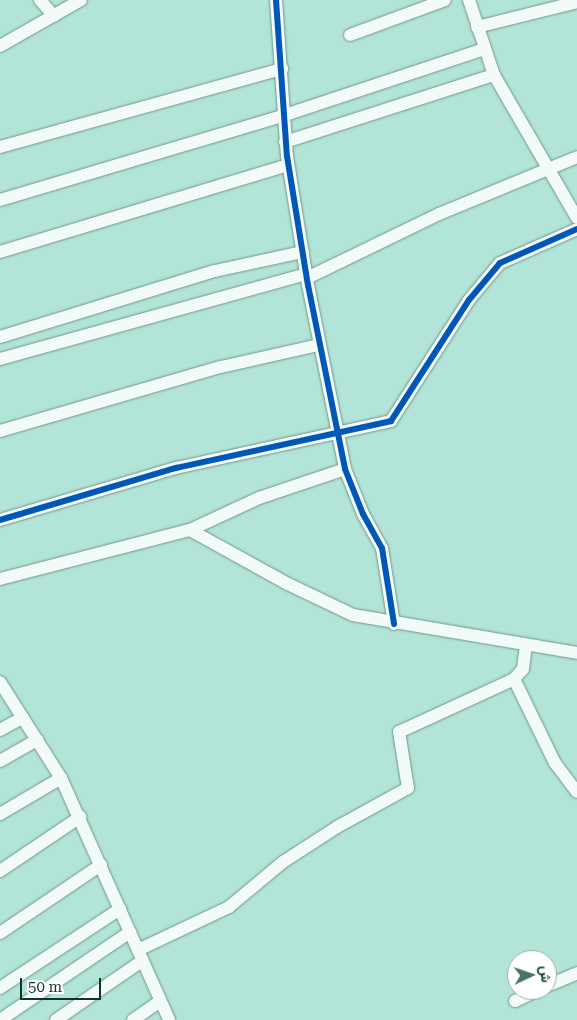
<!DOCTYPE html>
<html>
<head>
<meta charset="utf-8">
<style>
  body { margin:0 }
  #map { position:relative; width:577px; height:1020px; overflow:hidden; background:#b2e4d8; font-family:"Roboto Serif",Vazirmatn,serif }
  div>[style] { position:absolute }
  .roads { filter:drop-shadow(0 0 1px #71958d) drop-shadow(0 0 1px #71958d) }
  .minor>* { height:12px; margin:-6px; padding:0 6px; transform-origin:6px; border-radius:6px; background:#f3fbf9 }
  .cycleway>* { height:6px; margin:-3px; padding:0 3px; transform-origin:3px; border-radius:3px; background:#0057b8 }
  span { translate:-50% -50%; white-space:nowrap; text-align:center; line-height:1.15; -webkit-text-stroke:4px #fff; paint-order:stroke }
  .north { position:absolute; left:507px; top:950px; width:50px; height:50px; box-sizing:border-box; background:#fff; border:1px solid #9faeab; border-radius:50%; rotate:87deg; font-size:14px; font-weight:700; line-height:20px; text-align:center; color:#0e352d }
  .north::after { content:''; display:block; margin:auto; width:18px; height:22px; background:#477269; clip-path:polygon(50% 0,100% 100%,50% 72%,0 100%) }
  .scale { position:absolute; left:20px; top:978px; width:81px; height:22px; box-sizing:border-box; border:2px solid #0e352d; border-top:0; padding-left:6px; font-size:15px; line-height:18px; white-space:nowrap; color:#0e352d; -webkit-text-stroke:4px #fff; paint-order:stroke }
</style>
</head>
<body>
<div id="map">
  <div class="roads">
    <div class="minor">
      <i style="left:40px;top:0;width:21px;rotate:49deg"></i>
      <i style="left:276px;top:0;width:156px;rotate:86deg"></i>
      <i style="left:287px;top:156px;width:131px;rotate:80.8deg"></i>
      <i style="left:308px;top:285px;width:188px;rotate:78.6deg"></i>
      <i style="left:345px;top:469px;width:48px;rotate:68.2deg"></i>
      <i style="left:363px;top:514px;width:39px;rotate:61deg"></i>
      <i style="left:382px;top:548px;width:77px;rotate:81deg"></i>
      <i style="left:469px;top:0;width:79px;rotate:71.6deg"></i>
      <i style="left:494px;top:75px;width:165px;rotate:59.9deg"></i>
      <i style="left:477px;top:27px;width:103px;rotate:-14deg"></i>
      <i style="left:350px;top:35px;width:101px;rotate:-20.2deg"></i>
      <i style="left:0;top:46px;width:93px;rotate:-29.6deg"></i>
      <i style="left:285px;top:142px;width:219px;rotate:-17.8deg"></i>
      <i style="left:0;top:147px;width:293px;rotate:-15.5deg"></i>
      <i style="left:0;top:200px;width:297px;rotate:-16.6deg"></i>
      <i style="left:285px;top:115px;width:210px;rotate:-18.3deg"></i>
      <i style="left:0;top:252px;width:301px;rotate:-16.8deg"></i>
      <i style="left:307px;top:278px;width:147px;rotate:-25.9deg"></i>
      <i style="left:439px;top:214px;width:149px;rotate:-22.4deg"></i>
      <i style="left:0;top:337px;width:225px;rotate:-17.1deg"></i>
      <i style="left:215px;top:271px;width:90px;rotate:-12.2deg"></i>
      <i style="left:0;top:359px;width:318px;rotate:-15.5deg"></i>
      <i style="left:0;top:431px;width:230px;rotate:-16.2deg"></i>
      <i style="left:221px;top:367px;width:100px;rotate:-12.7deg"></i>
      <i style="left:0;top:520px;width:184px;rotate:-16.5deg"></i>
      <i style="left:176px;top:468px;width:220px;rotate:-12.3deg"></i>
      <i style="left:391px;top:421px;width:144px;rotate:-57.2deg"></i>
      <i style="left:469px;top:300px;width:48px;rotate:-50deg"></i>
      <i style="left:500px;top:263px;width:84px;rotate:-23.8deg"></i>
      <i style="left:190px;top:530px;width:76px;rotate:-24.9deg"></i>
      <i style="left:259px;top:498px;width:91px;rotate:-18.6deg"></i>
      <i style="left:0;top:579px;width:196px;rotate:-14.5deg"></i>
      <i style="left:190px;top:530px;width:112px;rotate:28.9deg"></i>
      <i style="left:288px;top:584px;width:72px;rotate:25.5deg"></i>
      <i style="left:353px;top:615px;width:227px;rotate:9.6deg"></i>
      <i style="left:514px;top:679px;width:93px;rotate:64deg"></i>
      <i style="left:555px;top:763px;width:36px;rotate:53deg"></i>
      <i style="left:0;top:682px;width:114px;rotate:57.6deg"></i>
      <i style="left:61px;top:778px;width:265px;rotate:65.9deg"></i>
      <i style="left:0;top:730px;width:26px;rotate:-29deg"></i>
      <i style="left:0;top:761px;width:43px;rotate:-29.6deg"></i>
      <i style="left:0;top:814px;width:71px;rotate:-30.5deg"></i>
      <i style="left:0;top:871px;width:97px;rotate:-34deg"></i>
      <i style="left:0;top:933px;width:122px;rotate:-34deg"></i>
      <i style="left:138px;top:950px;width:101px;rotate:-25.3deg"></i>
      <i style="left:229px;top:907px;width:70px;rotate:-39.8deg"></i>
      <i style="left:283px;top:862px;width:64px;rotate:-32.9deg"></i>
      <i style="left:337px;top:827px;width:81px;rotate:-28.8deg"></i>
      <i style="left:408px;top:788px;width:57px;rotate:-99.1deg"></i>
      <i style="left:399px;top:732px;width:127px;rotate:-24.7deg"></i>
      <i style="left:514px;top:679px;width:13px;rotate:-48deg"></i>
      <i style="left:523px;top:669px;width:24px;rotate:-83deg"></i>
      <i style="left:547px;top:986px;width:33px;rotate:-23deg"></i>
      <i style="left:0;top:988px;width:144px;rotate:-33.4deg"></i>
      <i style="left:515px;top:1001px;width:26px;rotate:-25deg"></i>
      <i style="left:0;top:1020px;width:157px;rotate:-34.1deg"></i>
      <i style="left:56px;top:1020px;width:104px;rotate:-34.5deg"></i>
      <i style="left:133px;top:1020px;width:33px;rotate:-35deg"></i>
    </div>
  </div>
  <div class="cycleway">
    <i style="left:276px;top:0;width:156px;rotate:86deg"></i>
    <i style="left:287px;top:156px;width:131px;rotate:80.8deg"></i>
    <i style="left:308px;top:285px;width:188px;rotate:78.6deg"></i>
    <i style="left:345px;top:469px;width:48px;rotate:68.2deg"></i>
    <i style="left:363px;top:514px;width:39px;rotate:61deg"></i>
    <i style="left:382px;top:548px;width:77px;rotate:81deg"></i>
    <i style="left:0;top:520px;width:184px;rotate:-16.5deg"></i>
    <i style="left:176px;top:468px;width:220px;rotate:-12.3deg"></i>
    <i style="left:391px;top:421px;width:144px;rotate:-57.2deg"></i>
    <i style="left:469px;top:300px;width:48px;rotate:-50deg"></i>
    <i style="left:500px;top:263px;width:84px;rotate:-23.8deg"></i>
  </div>
  <div class="north">ش</div>
  <div class="scale">50 m</div>
</div>
</body>
</html>
